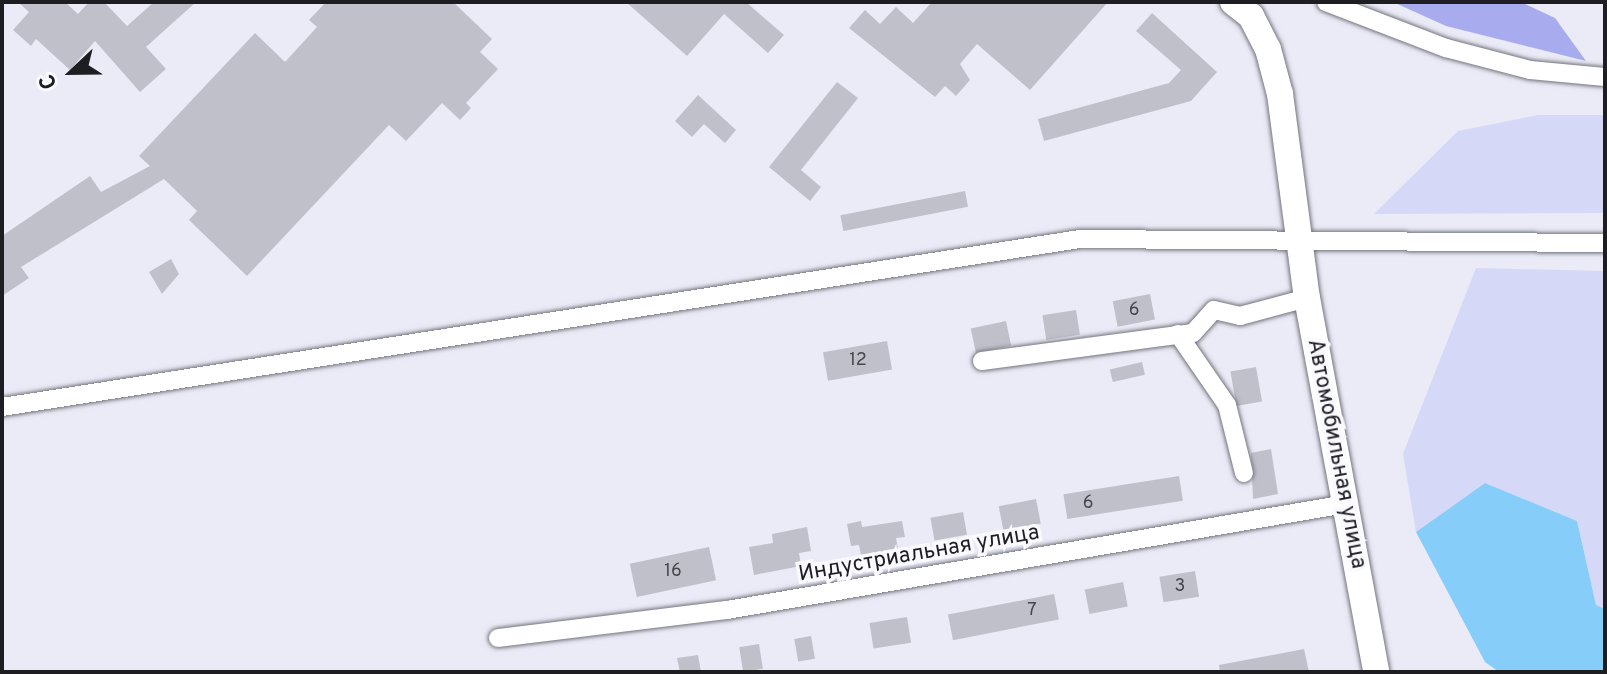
<!DOCTYPE html>
<html>
<head>
<meta charset="utf-8">
<style>
  body { margin:0 }
  #map { position:relative; width:1607px; height:674px; overflow:hidden; background:#eaebf6; font-family:Overpass,sans-serif }
  div>[style] { position:absolute }
  .green>* { inset:0; background:#d5d8f7 }
  .forest>* { inset:0; background:#a8abed }
  .water>* { inset:0; background:#87cdf9 }
  .building>* { inset:0; background:#bfc0ca; transform-origin:0 0 }
  .roads { filter:drop-shadow(0 0 2px #73747e) drop-shadow(0 0 2px #73747e) }
  .street>* { height:18px; margin:-9px; padding:0 9px; transform-origin:9px; border-radius:9px; background:#fff }
  .secondary>* { height:26px; margin:-13px; padding:0 13px; transform-origin:13px; border-radius:13px; background:#fff }
  span { translate:-50% -50%; white-space:nowrap; text-align:center; line-height:1.15; -webkit-text-stroke:7px #f9f9fe; paint-order:stroke }
  .number-label { font-size:18px; color:#46464c }
  .number-label span { -webkit-text-stroke-width:0 }
  .street-label { font-size:22px; color:#1e1e22 }
  .frame { position:absolute; inset:0; border:4px solid #1e1e22; pointer-events:none }
  .north { position:absolute; left:32px; top:32px; width:80px; height:80px; -webkit-text-stroke:6px #f9f9fe; paint-order:stroke; rotate:248deg; font-size:22px; font-weight:700; line-height:32px; text-align:center; color:#1e1e22 }
  .north::after { content:''; display:block; margin:auto; width:28px; height:36px; background:#1e1e22; clip-path:polygon(50% 0,100% 100%,50% 72%,0 100%) }
</style>
</head>
<body>
<div id="map">
  <div class="green">
    <i style="clip-path:polygon(1538px 115px,1605px 115px,1605px 213px,1374px 214px,1458px 131px)"></i>
    <i style="clip-path:polygon(1476px 268px,1605px 271px,1605px 609px,1596px 605px,1577px 521px,1485px 483px,1416px 532px,1403px 454px)"></i>
  </div>
  <div class="forest">
    <i style="clip-path:polygon(1393px 2px,1521px 2px,1555px 18px,1586px 61px,1446px 26px)"></i>
  </div>
  <div class="water">
    <i style="clip-path:polygon(1485px 483px,1577px 521px,1596px 605px,1605px 609px,1605px 672px,1499px 672px,1485px 662px,1416px 532px)"></i>
  </div>
  <div class="building">
    <i style="clip-path:polygon(18px 2px,65px 2px,78px 14px,89px 2px,104px 2px,127px 26px,154px 2px,196px 2px,146px 47px,166px 69px,140px 92px,95px 41px,70px 70px,36px 39px,31px 46px,13px 30px,29px 12px)"></i>
    <i style="clip-path:polygon(326px 2px,453px 2px,492px 39px,480px 52px,498px 69px,466px 103px,471px 108px,460px 120px,442px 103px,406px 141px,389px 125px,247px 276px,189px 220px,197px 211px,164px 179px,21px 267px,29px 278px,2px 296px,2px 236px,90px 176px,101px 192px,150px 166px,139px 156px,255px 33px,285px 62px,317px 27px,309px 20px)"></i>
    <i style="clip-path:polygon(626px 2px,746px 2px,784px 35px,768px 53px,724px 14px,687px 56px)"></i>
    <i style="clip-path:polygon(932px 2px,1108px 2px,1030px 90px,977px 44px,960px 64px,970px 80px,956px 96px,945px 86px,935px 97px,849px 28px,865px 10px,880px 24px,896px 7px,913px 23px)"></i>
    <i style="clip-path:polygon(1152px 13px,1217px 72px,1191px 101px,1044px 141px,1038px 119px,1169px 83px,1181px 70px,1136px 31px)"></i>
    <i style="clip-path:polygon(837px 82px,858px 98px,801px 170px,821px 187px,810px 201px,769px 167px)"></i>
    <i style="clip-path:polygon(698px 95px,736px 130px,725px 143px,704px 124px,692px 137px,675px 121px)"></i>
    <i style="left:965px;top:191px;width:16px;height:127px;rotate:79deg"></i>
    <i style="clip-path:polygon(171px 259px,179px 274px,162px 294px,149px 272px)"></i>
    <i style="left:1150px;top:294px;width:26px;height:38px;rotate:79deg"></i>
    <i style="left:1076px;top:310px;width:25px;height:34px;rotate:81deg"></i>
    <i style="left:1006px;top:321px;width:25px;height:36px;rotate:78deg"></i>
    <i style="left:887px;top:341px;width:29px;height:65px;rotate:80deg"></i>
    <i style="left:1142px;top:362px;width:13px;height:33px;rotate:77deg"></i>
    <i style="left:1256px;top:367px;width:35px;height:26px;rotate:80deg"></i>
    <i style="clip-path:polygon(1271px 449px,1278px 494px,1253px 499px,1251px 453px)"></i>
    <i style="left:1179px;top:476px;width:25px;height:117px;rotate:81deg"></i>
    <i style="left:1036px;top:499px;width:25px;height:38px;rotate:79deg"></i>
    <i style="left:963px;top:512px;width:23px;height:33px;rotate:80deg"></i>
    <i style="clip-path:polygon(861px 521px,862px 527px,902px 521px,905px 537px,896px 538px,898px 549px,861px 555px,859px 545px,851px 546px,847px 524px)"></i>
    <i style="clip-path:polygon(807px 527px,811px 551px,799px 553px,801px 566px,754px 575px,749px 547px,773px 543px,772px 534px)"></i>
    <i style="left:709px;top:547px;width:34px;height:81px;rotate:78deg"></i>
    <i style="left:1195px;top:571px;width:26px;height:36px;rotate:81deg"></i>
    <i style="left:1123px;top:582px;width:25px;height:39px;rotate:79deg"></i>
    <i style="left:1054px;top:594px;width:26px;height:108px;rotate:79deg"></i>
    <i style="left:907px;top:617px;width:26px;height:38px;rotate:81deg"></i>
    <i style="left:811px;top:636px;width:23px;height:17px;rotate:80deg"></i>
    <i style="left:759px;top:644px;width:25px;height:20px;rotate:81deg"></i>
    <i style="clip-path:polygon(1304px 649px,1309px 672px,1220px 672px,1219px 665px)"></i>
    <i style="clip-path:polygon(698px 655px,701px 672px,680px 672px,677px 658px)"></i>
  </div>
  <div class="roads">
    <div class="street">
      <i style="left:1326px;top:2px;width:129px;rotate:21deg"></i>
      <i style="left:1446px;top:48px;width:87px;rotate:14.7deg"></i>
      <i style="left:1530px;top:70px;width:75px;rotate:5.3deg"></i>
      <i style="left:1178px;top:334px;width:86px;rotate:55.4deg"></i>
      <i style="left:1227px;top:405px;width:70px;rotate:76deg"></i>
      <i style="left:982px;top:361px;width:213px;rotate:-7.6deg"></i>
      <i style="left:1193px;top:333px;width:31px;rotate:-48deg"></i>
      <i style="left:1214px;top:310px;width:27px;rotate:13deg"></i>
      <i style="left:1240px;top:316px;width:69px;rotate:-15deg"></i>
      <i style="left:2px;top:407px;width:1091px;rotate:-8.86deg"></i>
      <i style="left:1080px;top:239px;width:525px;rotate:0.44deg"></i>
      <i style="left:498px;top:638px;width:231px;rotate:-7deg"></i>
      <i style="left:727px;top:610px;width:628px;rotate:-9.72deg"></i>
    </div>
    <div class="secondary">
      <i style="left:1233px;top:2px;width:23px;rotate:38deg"></i>
      <i style="left:1251px;top:16px;width:37px;rotate:63deg"></i>
      <i style="left:1268px;top:49px;width:47px;rotate:75.1deg"></i>
      <i style="left:1280px;top:94px;width:206px;rotate:82.5deg"></i>
      <i style="left:1307px;top:298px;width:380px;rotate:79.5deg"></i>
    </div>
  </div>
  <div class="number-label">
    <span style="left:1134px;top:311px">6</span>
    <span style="left:858px;top:361px">12</span>
    <span style="left:1088px;top:504px">6</span>
    <span style="left:673px;top:572px">16</span>
    <span style="left:1180px;top:587px">3</span>
    <span style="left:1032px;top:611px">7</span>
  </div>
  <div class="street-label">
    <span style="left:1336px;top:454px;rotate:79deg">Автомобильная улица</span>
    <span style="left:919px;top:554px;rotate:-10deg">Индустриальная улица</span>
  </div>
  <div class="frame"></div>
  <div class="north">С</div>
</div>
</body>
</html>
